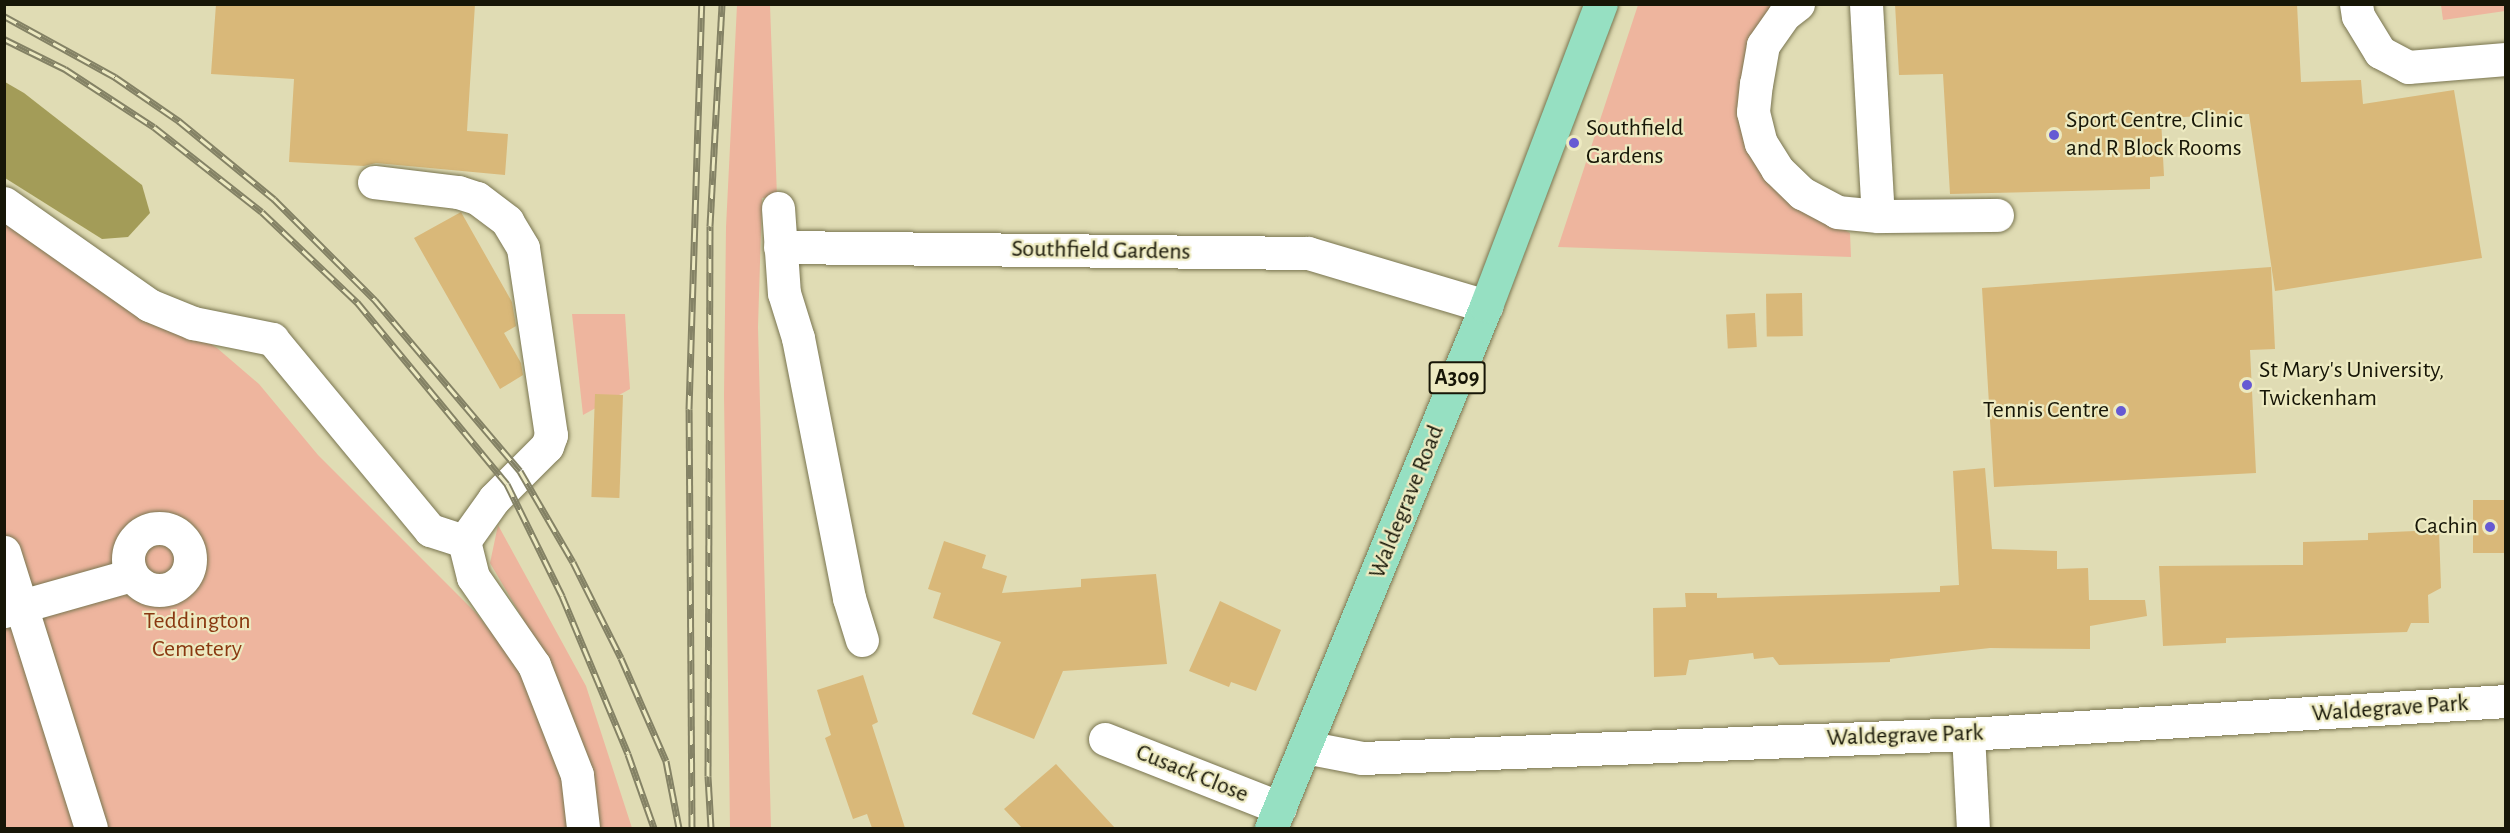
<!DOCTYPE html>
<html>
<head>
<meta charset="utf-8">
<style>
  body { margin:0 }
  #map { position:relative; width:2510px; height:833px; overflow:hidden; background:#e0dcb4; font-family:"Alegreya Sans",sans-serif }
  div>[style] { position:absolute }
  .green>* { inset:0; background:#eeb59e }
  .water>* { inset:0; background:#a39c58 }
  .building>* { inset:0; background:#d9b879; transform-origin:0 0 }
  .roads { filter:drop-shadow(0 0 2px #797550) drop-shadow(0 0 2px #797550) }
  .minor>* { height:33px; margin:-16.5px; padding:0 16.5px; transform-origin:16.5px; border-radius:16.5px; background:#fff }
  .minor>.ring { margin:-16.5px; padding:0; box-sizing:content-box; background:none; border:33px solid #fff; border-radius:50% }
  .major>* { height:33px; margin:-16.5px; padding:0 16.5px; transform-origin:16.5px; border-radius:16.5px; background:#96e0c2 }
  .rail>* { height:7px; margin-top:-3.5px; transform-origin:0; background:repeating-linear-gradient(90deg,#edeac1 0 14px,#848265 0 28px); box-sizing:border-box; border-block:2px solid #848265 }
  .dots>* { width:16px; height:16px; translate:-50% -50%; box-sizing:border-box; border:3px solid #edeac1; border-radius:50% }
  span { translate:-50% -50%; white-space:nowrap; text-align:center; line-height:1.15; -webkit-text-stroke:4.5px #edeac1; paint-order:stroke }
  .shield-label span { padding:2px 4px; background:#edeac1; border:2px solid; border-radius:4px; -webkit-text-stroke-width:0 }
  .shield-label { font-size:22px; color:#171607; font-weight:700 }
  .poi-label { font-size:24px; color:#171607 }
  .left { translate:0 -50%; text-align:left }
  .right { translate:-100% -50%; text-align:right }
  .street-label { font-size:24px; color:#171607 }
  .park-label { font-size:24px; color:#893810 }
  .frame { position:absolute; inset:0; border:6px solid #171607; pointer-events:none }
</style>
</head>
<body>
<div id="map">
  <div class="green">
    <i style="clip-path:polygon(737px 5px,770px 5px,777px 197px,762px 198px,758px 327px,771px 828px,730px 828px,724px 396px,726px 227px)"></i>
    <i style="clip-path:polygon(1638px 5px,1778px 5px,1745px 64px,1797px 206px,1850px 233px,1851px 257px,1558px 247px)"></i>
    <i style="clip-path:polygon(2441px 5px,2505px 5px,2505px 11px,2443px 20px)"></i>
    <i style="clip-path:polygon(5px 211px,217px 348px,259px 384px,318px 455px,477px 614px,524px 675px,543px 653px,490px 563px,498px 525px,586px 686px,632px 828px,5px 828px)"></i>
    <i style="clip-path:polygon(572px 314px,625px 314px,630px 389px,583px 415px)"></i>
  </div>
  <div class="water">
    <i style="clip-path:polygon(5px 82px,24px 93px,142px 185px,150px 213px,128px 237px,102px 239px,5px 178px)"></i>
  </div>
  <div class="building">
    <i style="clip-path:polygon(216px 4px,475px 4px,467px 131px,508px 134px,505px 175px,376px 163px,364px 166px,289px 162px,294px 79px,211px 74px)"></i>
    <i style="clip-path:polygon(1895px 4px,2297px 4px,2301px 82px,2361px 80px,2363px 104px,2454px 90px,2482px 258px,2275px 291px,2249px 114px,2161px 118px,2164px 176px,2150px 177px,2150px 189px,1950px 194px,1943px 74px,1899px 75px)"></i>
    <i style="clip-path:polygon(461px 212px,512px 302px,516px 326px,504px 333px,521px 363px,523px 375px,500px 389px,414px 238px)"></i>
    <i style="clip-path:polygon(2271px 267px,2275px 349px,2250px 350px,2256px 473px,1994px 487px,1982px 288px)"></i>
    <i style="left:1802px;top:293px;width:43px;height:36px;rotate:89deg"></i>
    <i style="left:1755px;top:313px;width:34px;height:29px;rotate:87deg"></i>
    <i style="left:595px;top:394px;width:28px;height:103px;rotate:2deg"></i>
    <i style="clip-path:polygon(1985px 468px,1992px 549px,2057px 551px,2057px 569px,2088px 568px,2089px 600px,2145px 600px,2147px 616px,2090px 626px,2090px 649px,1990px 648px,1890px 659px,1890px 662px,1779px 665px,1773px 657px,1754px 659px,1753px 653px,1689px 660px,1686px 675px,1654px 677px,1653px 608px,1686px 607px,1685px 593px,1717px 593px,1717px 598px,1940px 592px,1940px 586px,1959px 585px,1953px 471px)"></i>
    <i style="left:2505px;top:500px;width:53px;height:32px;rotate:90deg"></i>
    <i style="clip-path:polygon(2439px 530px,2441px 588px,2428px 595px,2429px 623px,2411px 623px,2407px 632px,2226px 638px,2226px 643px,2163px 646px,2159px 566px,2303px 565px,2303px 542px,2368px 540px,2368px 533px)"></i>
    <i style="clip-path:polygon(944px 541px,986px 555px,982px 568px,1007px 576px,1002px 593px,1081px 587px,1081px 579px,1156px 574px,1167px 664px,1063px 671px,1034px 739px,972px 714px,1001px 642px,933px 618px,941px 593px,928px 589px)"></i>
    <i style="clip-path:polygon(1220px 601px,1281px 630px,1256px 691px,1231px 682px,1229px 687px,1189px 671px)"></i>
    <i style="clip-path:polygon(863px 675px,878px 722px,872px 725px,905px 828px,872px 828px,867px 814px,853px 819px,825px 738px,831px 735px,817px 690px)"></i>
    <i style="clip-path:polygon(1056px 764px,1115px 828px,1022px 828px,1004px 809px)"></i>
  </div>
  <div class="roads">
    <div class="minor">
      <i style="left:1798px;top:4px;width:18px;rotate:142deg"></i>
      <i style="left:1784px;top:15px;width:37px;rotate:125deg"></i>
      <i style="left:1763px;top:45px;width:39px;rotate:100deg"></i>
      <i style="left:1756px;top:83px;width:29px;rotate:96deg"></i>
      <i style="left:1753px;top:112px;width:32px;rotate:76deg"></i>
      <i style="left:1761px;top:143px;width:31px;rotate:58deg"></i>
      <i style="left:1777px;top:169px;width:35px;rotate:44deg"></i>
      <i style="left:1802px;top:193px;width:40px;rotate:28deg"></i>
      <i style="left:1837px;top:212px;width:41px;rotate:5.6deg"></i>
      <i style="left:1878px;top:216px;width:119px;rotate:-0.5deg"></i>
      <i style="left:1866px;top:4px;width:212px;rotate:86.8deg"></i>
      <i style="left:2356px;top:4px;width:12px;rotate:81deg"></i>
      <i style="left:2358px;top:16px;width:42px;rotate:58.6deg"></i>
      <i style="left:2380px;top:52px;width:32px;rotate:28deg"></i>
      <i style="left:2408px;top:67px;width:98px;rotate:-4.7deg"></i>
      <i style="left:374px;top:182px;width:85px;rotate:6.8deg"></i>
      <i style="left:458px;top:192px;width:20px;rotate:18deg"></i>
      <i style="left:477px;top:198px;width:38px;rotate:37deg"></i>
      <i style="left:507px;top:221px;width:31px;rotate:59deg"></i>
      <i style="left:523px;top:248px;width:189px;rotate:81.5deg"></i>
      <i style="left:551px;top:435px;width:12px;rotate:110deg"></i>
      <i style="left:547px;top:446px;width:75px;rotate:135deg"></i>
      <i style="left:494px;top:499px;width:52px;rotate:125.5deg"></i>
      <i style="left:464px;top:541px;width:37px;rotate:76deg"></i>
      <i style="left:473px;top:577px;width:107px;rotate:55.3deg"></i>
      <i style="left:534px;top:665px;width:118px;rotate:68.6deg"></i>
      <i style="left:577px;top:775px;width:53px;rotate:83.5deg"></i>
      <i style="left:4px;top:203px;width:177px;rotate:35.1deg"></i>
      <i style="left:149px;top:305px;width:48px;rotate:22.2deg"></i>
      <i style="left:193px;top:323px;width:81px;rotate:11.4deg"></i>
      <i style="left:272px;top:339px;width:248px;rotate:50.4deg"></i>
      <i style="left:430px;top:530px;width:36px;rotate:18deg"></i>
      <i style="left:778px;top:208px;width:85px;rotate:86deg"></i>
      <i style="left:784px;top:293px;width:47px;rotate:72.7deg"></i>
      <i style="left:798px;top:338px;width:265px;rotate:78.9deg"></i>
      <i style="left:849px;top:598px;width:44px;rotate:72.8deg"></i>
      <i style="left:780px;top:247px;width:528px;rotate:0.65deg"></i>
      <i style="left:1308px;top:253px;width:186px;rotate:16.6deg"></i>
      <i class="ring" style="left:128px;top:528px;width:29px;height:29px"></i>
      <i style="left:4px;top:552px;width:289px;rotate:72.5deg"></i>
      <i style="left:4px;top:611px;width:132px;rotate:-15.8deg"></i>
      <i style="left:1968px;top:734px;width:94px;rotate:87deg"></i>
      <i style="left:1105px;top:739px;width:188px;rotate:21.5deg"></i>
      <i style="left:1305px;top:747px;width:58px;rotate:10.9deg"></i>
      <i style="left:1362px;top:758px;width:606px;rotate:-2.27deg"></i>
      <i style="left:1968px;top:734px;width:539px;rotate:-3.51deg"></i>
    </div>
    <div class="major">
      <i style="left:1271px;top:828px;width:565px;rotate:-67.61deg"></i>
      <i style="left:1486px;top:306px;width:323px;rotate:-69.2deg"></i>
    </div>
  </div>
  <div class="rail">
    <i style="left:4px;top:16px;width:127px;rotate:28.8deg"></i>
    <i style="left:115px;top:77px;width:78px;rotate:34.5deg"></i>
    <i style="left:179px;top:121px;width:123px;rotate:39.4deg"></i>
    <i style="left:274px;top:199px;width:143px;rotate:45deg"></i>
    <i style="left:375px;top:300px;width:224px;rotate:49.7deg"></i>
    <i style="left:520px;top:471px;width:105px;rotate:59.8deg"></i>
    <i style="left:573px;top:562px;width:107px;rotate:63.4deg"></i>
    <i style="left:621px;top:658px;width:112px;rotate:66.4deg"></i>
    <i style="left:666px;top:761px;width:68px;rotate:79deg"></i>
    <i style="left:4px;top:39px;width:68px;rotate:26.2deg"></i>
    <i style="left:65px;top:69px;width:106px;rotate:33.1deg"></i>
    <i style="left:154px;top:127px;width:137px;rotate:38.2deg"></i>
    <i style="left:262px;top:212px;width:131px;rotate:43.5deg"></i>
    <i style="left:357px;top:302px;width:236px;rotate:50.5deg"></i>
    <i style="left:507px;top:484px;width:125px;rotate:63.8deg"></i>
    <i style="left:562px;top:596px;width:171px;rotate:67.3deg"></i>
    <i style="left:628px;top:754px;width:78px;rotate:70.6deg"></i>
    <i style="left:692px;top:828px;width:419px;rotate:-90.4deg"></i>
    <i style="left:689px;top:409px;width:405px;rotate:-88.2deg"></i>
    <i style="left:711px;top:828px;width:52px;rotate:-93.3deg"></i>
    <i style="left:708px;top:776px;width:550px;rotate:-89.79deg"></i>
    <i style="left:710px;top:226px;width:222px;rotate:-86.9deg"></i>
  </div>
  <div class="dots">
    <i style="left:2054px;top:135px;background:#665ad3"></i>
    <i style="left:1574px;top:143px;background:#665ad3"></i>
    <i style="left:2247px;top:385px;background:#665ad3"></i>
    <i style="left:2121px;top:411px;background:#665ad3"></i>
    <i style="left:2490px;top:527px;background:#665ad3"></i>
  </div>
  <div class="shield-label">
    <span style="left:1457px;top:378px">A309</span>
  </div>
  <div class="poi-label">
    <span class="left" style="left:2066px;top:135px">Sport Centre, Clinic<br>and R Block Rooms</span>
    <span class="left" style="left:1586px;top:143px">Southfield<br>Gardens</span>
    <span class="left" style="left:2259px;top:385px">St Mary's University,<br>Twickenham</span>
    <span class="right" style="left:2109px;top:411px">Tennis Centre</span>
    <span class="right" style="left:2478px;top:527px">Cachin</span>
  </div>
  <div class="street-label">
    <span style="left:1101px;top:251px;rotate:1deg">Southfield Gardens</span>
    <span style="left:1407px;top:502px;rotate:-68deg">Waldegrave Road</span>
    <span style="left:2390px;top:709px;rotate:-4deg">Waldegrave Park</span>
    <span style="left:1905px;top:736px;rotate:-2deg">Waldegrave Park</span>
    <span style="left:1192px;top:774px;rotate:22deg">Cusack Close</span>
  </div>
  <div class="park-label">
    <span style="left:197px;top:636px">Teddington<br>Cemetery</span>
  </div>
  <div class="frame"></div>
</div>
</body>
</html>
